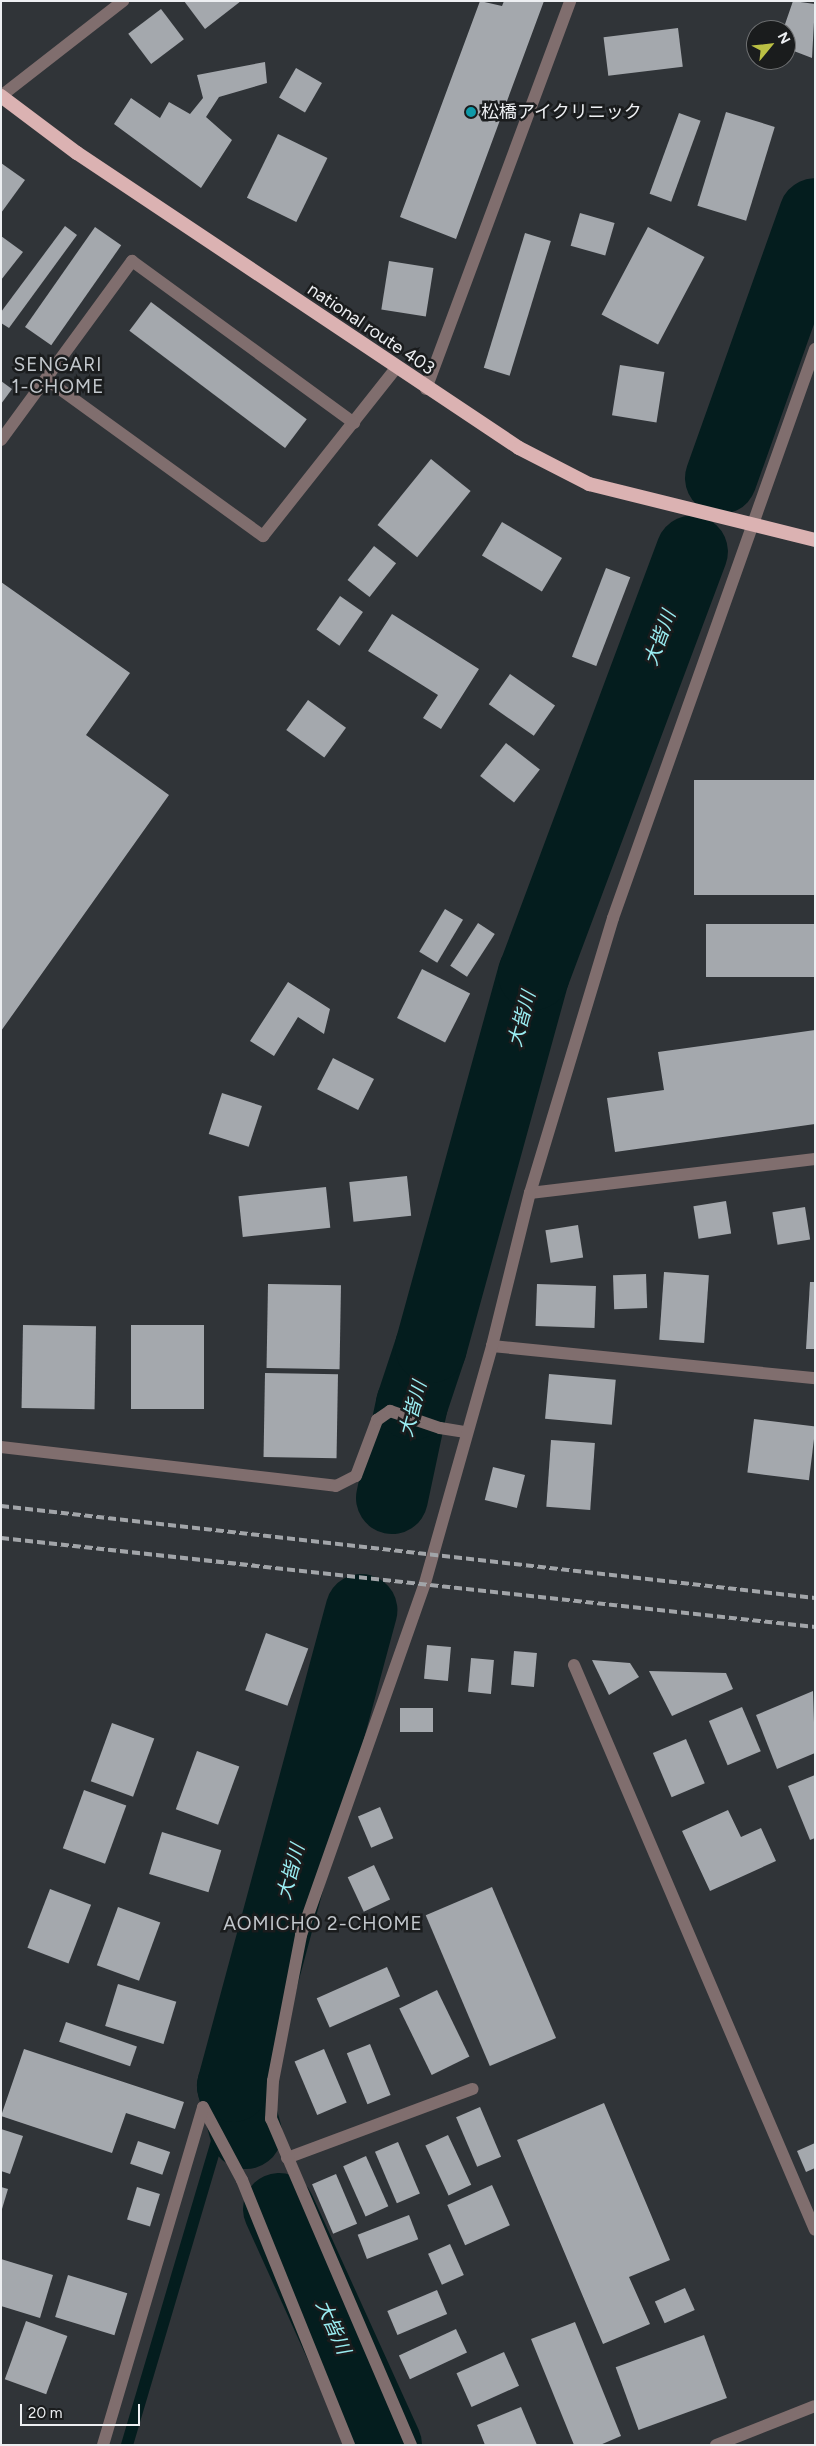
<!DOCTYPE html>
<html>
<head>
<meta charset="utf-8">
<style>
  body { margin:0 }
  #map { position:relative; width:816px; height:2446px; overflow:hidden; background:#303438; font-family:Figtree,"Noto Sans JP",sans-serif }
  div>[style] { position:absolute }
  .stream>* { height:12px; margin:-6px; padding:0 6px; transform-origin:6px; border-radius:6px; background:#041d1e }
  .river>* { height:72px; margin:-36px; padding:0 36px; transform-origin:36px; border-radius:36px; background:#041d1e }
  .building>* { inset:0; background:#a4a8ad; transform-origin:0 0 }
  .minor>* { height:12px; margin:-6px; padding:0 6px; transform-origin:6px; border-radius:6px; background:#806e6e }
  .tertiary>* { height:12px; margin:-6px; padding:0 6px; transform-origin:6px; border-radius:6px; background:#806e6e }
  .trunk>* { height:14px; margin:-7px; padding:0 7px; transform-origin:7px; border-radius:7px; background:#dbb2b2 }
  .rail>* { height:4px; margin-top:-2px; transform-origin:0; background:repeating-linear-gradient(90deg,#a2a5a9 0 8px,transparent 0 12px) }
  .dots>* { width:14px; height:14px; translate:-50% -50%; box-sizing:border-box; border:2px solid #1a1c1d; border-radius:50% }
  span { translate:-50% -50%; white-space:nowrap; text-align:center; line-height:1.15; -webkit-text-stroke:5px #1a1c1d; paint-order:stroke }
  .poi-label { font-size:18px; color:#edeff2 }
  .left { translate:0 -50%; text-align:left }
  .street-label { font-size:18px; color:#edeff2 }
  .neighbourhood-label { font-size:19px; color:#c2c7cc; letter-spacing:1px }
  .water-label { font-size:19px; color:#9aeef3; font-style:italic }
  .frame { position:absolute; inset:0; border:2px solid #edeff2; pointer-events:none }
  .north { position:absolute; left:746px; top:20px; width:50px; height:50px; box-sizing:border-box; background:#1a1c1d; border:1px solid #6e7072; border-radius:50%; rotate:62deg; font-size:14px; font-weight:700; line-height:20px; text-align:center; color:#edeff2 }
  .north::after { content:''; display:block; margin:auto; width:18px; height:22px; background:#bbc044; clip-path:polygon(50% 0,100% 100%,50% 72%,0 100%) }
  .scale { position:absolute; left:20px; top:2404px; width:120px; height:22px; box-sizing:border-box; border:2px solid #edeff2; border-top:0; padding-left:6px; font-size:15px; line-height:18px; white-space:nowrap; color:#edeff2; -webkit-text-stroke:4px #1a1c1d; paint-order:stroke }
</style>
</head>
<body>
<div id="map">
  <div class="stream">
    <i style="left:127px;top:2445px;width:374px;rotate:-73.5deg"></i>
  </div>
  <div class="river">
    <i style="left:721px;top:478px;width:280px;rotate:-70.4deg"></i>
    <i style="left:392px;top:1498px;width:96px;rotate:-78deg"></i>
    <i style="left:412px;top:1404px;width:60px;rotate:-71.6deg"></i>
    <i style="left:431px;top:1347px;width:387px;rotate:-74.6deg"></i>
    <i style="left:534px;top:974px;width:451px;rotate:-69.5deg"></i>
    <i style="left:246px;top:2133px;width:49px;rotate:-105.5deg"></i>
    <i style="left:233px;top:2086px;width:493px;rotate:-74.9deg"></i>
    <i style="left:279px;top:2209px;width:259px;rotate:65.6deg"></i>
  </div>
  <div class="building">
    <i style="clip-path:polygon(184px 1px,241px 1px,205px 29px)"></i>
    <i style="clip-path:polygon(480px 1px,502px 6px,504px 1px,544px 1px,456px 239px,400px 217px)"></i>
    <i style="clip-path:polygon(793px 1px,815px 4px,812px 58px,786px 48px,786px 30px,783px 30px)"></i>
    <i style="left:161px;top:9px;width:38px;height:41px;rotate:53deg"></i>
    <i style="left:678px;top:28px;width:39px;height:75px;rotate:83deg"></i>
    <i style="clip-path:polygon(265px 62px,267px 83px,219px 97px,206px 117px,232px 140px,201px 188px,114px 124px,131px 98px,160px 118px,169px 102px,190px 114px,203px 98px,197px 75px)"></i>
    <i style="left:296px;top:68px;width:30px;height:34px;rotate:30deg"></i>
    <i style="left:726px;top:112px;width:51px;height:98px;rotate:17deg"></i>
    <i style="left:679px;top:113px;width:23px;height:86px;rotate:20deg"></i>
    <i style="left:278px;top:134px;width:55px;height:71px;rotate:26deg"></i>
    <i style="clip-path:polygon(1px 163px,25px 180px,1px 213px)"></i>
    <i style="left:580px;top:213px;width:36px;height:34px;rotate:16deg"></i>
    <i style="clip-path:polygon(65px 226px,77px 235px,9px 328px,1px 323px,1px 312px)"></i>
    <i style="left:95px;top:227px;width:32px;height:122px;rotate:35deg"></i>
    <i style="left:648px;top:227px;width:64px;height:99px;rotate:28deg"></i>
    <i style="left:525px;top:233px;width:27px;height:141px;rotate:17deg"></i>
    <i style="clip-path:polygon(1px 236px,23px 252px,1px 280px)"></i>
    <i style="left:389px;top:261px;width:45px;height:49px;rotate:9deg"></i>
    <i style="left:151px;top:302px;width:195px;height:36px;rotate:37deg"></i>
    <i style="left:620px;top:365px;width:45px;height:51px;rotate:9deg"></i>
    <i style="clip-path:polygon(1px 381px,12px 389px,1px 404px)"></i>
    <i style="left:431px;top:459px;width:51px;height:85px;rotate:39deg"></i>
    <i style="left:502px;top:522px;width:70px;height:39px;rotate:31deg"></i>
    <i style="left:374px;top:546px;width:28px;height:43px;rotate:38deg"></i>
    <i style="left:606px;top:568px;width:26px;height:95px;rotate:21deg"></i>
    <i style="clip-path:polygon(1px 582px,130px 673px,86px 735px,169px 795px,1px 1031px)"></i>
    <i style="left:340px;top:596px;width:28px;height:41px;rotate:35deg"></i>
    <i style="clip-path:polygon(392px 614px,479px 669px,441px 729px,423px 718px,438px 695px,368px 651px)"></i>
    <i style="left:510px;top:674px;width:55px;height:37px;rotate:35deg"></i>
    <i style="left:308px;top:700px;width:47px;height:37px;rotate:36deg"></i>
    <i style="left:506px;top:743px;width:43px;height:42px;rotate:38deg"></i>
    <i style="left:815px;top:780px;width:115px;height:121px;rotate:90deg"></i>
    <i style="left:445px;top:909px;width:21px;height:50px;rotate:31deg"></i>
    <i style="left:478px;top:923px;width:20px;height:51px;rotate:33deg"></i>
    <i style="left:815px;top:924px;width:53px;height:109px;rotate:90deg"></i>
    <i style="left:422px;top:969px;width:54px;height:55px;rotate:27deg"></i>
    <i style="clip-path:polygon(288px 982px,330px 1009px,324px 1034px,298px 1017px,274px 1056px,250px 1041px)"></i>
    <i style="clip-path:polygon(815px 1030px,815px 1124px,615px 1152px,607px 1098px,664px 1090px,658px 1052px)"></i>
    <i style="left:333px;top:1058px;width:46px;height:35px;rotate:27deg"></i>
    <i style="left:222px;top:1093px;width:42px;height:43px;rotate:18deg"></i>
    <i style="left:407px;top:1176px;width:40px;height:58px;rotate:84deg"></i>
    <i style="left:326px;top:1187px;width:41px;height:88px;rotate:84deg"></i>
    <i style="left:726px;top:1201px;width:33px;height:33px;rotate:81deg"></i>
    <i style="left:805px;top:1207px;width:33px;height:33px;rotate:81deg"></i>
    <i style="left:578px;top:1225px;width:33px;height:33px;rotate:81deg"></i>
    <i style="left:664px;top:1272px;width:45px;height:68px;rotate:4deg"></i>
    <i style="left:646px;top:1274px;width:34px;height:33px;rotate:88deg"></i>
    <i style="clip-path:polygon(810px 1282px,815px 1282px,815px 1349px,806px 1349px)"></i>
    <i style="left:268px;top:1284px;width:73px;height:84px;rotate:1deg"></i>
    <i style="left:537px;top:1284px;width:59px;height:42px;rotate:2deg"></i>
    <i style="left:23px;top:1325px;width:73px;height:83px;rotate:1deg"></i>
    <i style="left:131px;top:1325px;width:73px;height:84px"></i>
    <i style="left:265px;top:1373px;width:73px;height:84px;rotate:1deg"></i>
    <i style="left:549px;top:1374px;width:67px;height:45px;rotate:5deg"></i>
    <i style="left:754px;top:1419px;width:62px;height:54px;rotate:7deg"></i>
    <i style="left:551px;top:1440px;width:44px;height:67px;rotate:4deg"></i>
    <i style="left:493px;top:1467px;width:33px;height:34px;rotate:14deg"></i>
    <i style="left:266px;top:1633px;width:45px;height:61px;rotate:20deg"></i>
    <i style="left:427px;top:1645px;width:24px;height:34px;rotate:5deg"></i>
    <i style="left:514px;top:1651px;width:23px;height:34px;rotate:5deg"></i>
    <i style="left:471px;top:1658px;width:23px;height:34px;rotate:5deg"></i>
    <i style="clip-path:polygon(592px 1660px,630px 1663px,639px 1677px,609px 1695px)"></i>
    <i style="clip-path:polygon(649px 1671px,726px 1673px,733px 1689px,672px 1716px)"></i>
    <i style="clip-path:polygon(813px 1691px,815px 1753px,777px 1769px,756px 1715px)"></i>
    <i style="left:742px;top:1707px;width:48px;height:36px;rotate:67deg"></i>
    <i style="left:400px;top:1708px;width:33px;height:24px"></i>
    <i style="left:112px;top:1723px;width:45px;height:62px;rotate:20deg"></i>
    <i style="left:686px;top:1739px;width:48px;height:36px;rotate:67deg"></i>
    <i style="left:197px;top:1751px;width:45px;height:62px;rotate:20deg"></i>
    <i style="clip-path:polygon(815px 1775px,815px 1838px,810px 1840px,788px 1786px)"></i>
    <i style="left:84px;top:1790px;width:45px;height:62px;rotate:20deg"></i>
    <i style="left:380px;top:1807px;width:34px;height:24px;rotate:67deg"></i>
    <i style="clip-path:polygon(728px 1810px,741px 1837px,761px 1828px,776px 1861px,710px 1891px,682px 1831px)"></i>
    <i style="left:162px;top:1832px;width:62px;height:44px;rotate:17deg"></i>
    <i style="left:374px;top:1865px;width:38px;height:29px;rotate:65deg"></i>
    <i style="left:492px;top:1887px;width:164px;height:72px;rotate:67deg"></i>
    <i style="left:50px;top:1889px;width:44px;height:63px;rotate:21deg"></i>
    <i style="left:118px;top:1907px;width:45px;height:62px;rotate:20deg"></i>
    <i style="left:387px;top:1967px;width:32px;height:77px;rotate:66deg"></i>
    <i style="left:118px;top:1984px;width:61px;height:44px;rotate:17deg"></i>
    <i style="left:437px;top:1990px;width:74px;height:42px;rotate:64deg"></i>
    <i style="left:66px;top:2022px;width:75px;height:21px;rotate:19deg"></i>
    <i style="left:370px;top:2044px;width:55px;height:25px;rotate:68deg"></i>
    <i style="clip-path:polygon(24px 2049px,184px 2102px,175px 2129px,126px 2113px,112px 2153px,1px 2116px)"></i>
    <i style="left:324px;top:2049px;width:58px;height:32px;rotate:67deg"></i>
    <i style="clip-path:polygon(604px 2103px,670px 2260px,629px 2277px,650px 2324px,603px 2344px,517px 2140px)"></i>
    <i style="left:480px;top:2107px;width:54px;height:26px;rotate:67deg"></i>
    <i style="clip-path:polygon(1px 2129px,23px 2136px,10px 2174px,1px 2171px)"></i>
    <i style="left:448px;top:2135px;width:55px;height:25px;rotate:65deg"></i>
    <i style="left:138px;top:2141px;width:34px;height:24px;rotate:19deg"></i>
    <i style="left:398px;top:2142px;width:56px;height:25px;rotate:67deg"></i>
    <i style="clip-path:polygon(815px 2143px,815px 2168px,806px 2172px,797px 2151px)"></i>
    <i style="left:366px;top:2156px;width:55px;height:25px;rotate:66deg"></i>
    <i style="left:336px;top:2174px;width:54px;height:26px;rotate:67deg"></i>
    <i style="left:492px;top:2185px;width:44px;height:49px;rotate:66deg"></i>
    <i style="clip-path:polygon(1px 2187px,8px 2189px,2px 2209px,1px 2209px)"></i>
    <i style="left:137px;top:2187px;width:24px;height:34px;rotate:17deg"></i>
    <i style="left:409px;top:2215px;width:26px;height:55px;rotate:69deg"></i>
    <i style="left:450px;top:2244px;width:34px;height:24px;rotate:66deg"></i>
    <i style="clip-path:polygon(1px 2259px,53px 2275px,40px 2318px,1px 2306px)"></i>
    <i style="left:68px;top:2275px;width:62px;height:44px;rotate:17deg"></i>
    <i style="left:685px;top:2288px;width:24px;height:33px;rotate:66deg"></i>
    <i style="left:437px;top:2290px;width:26px;height:54px;rotate:67deg"></i>
    <i style="left:26px;top:2321px;width:44px;height:62px;rotate:20deg"></i>
    <i style="clip-path:polygon(575px 2322px,621px 2436px,600px 2445px,574px 2445px,531px 2339px)"></i>
    <i style="left:456px;top:2329px;width:26px;height:63px;rotate:65deg"></i>
    <i style="left:704px;top:2335px;width:67px;height:94px;rotate:70deg"></i>
    <i style="left:504px;top:2352px;width:37px;height:52px;rotate:66deg"></i>
    <i style="clip-path:polygon(521px 2407px,537px 2445px,485px 2445px,477px 2425px)"></i>
  </div>
  <div class="minor">
    <i style="left:1px;top:96px;width:155px;rotate:-37.9deg"></i>
    <i style="left:46px;top:379px;width:268px;rotate:35.9deg"></i>
    <i style="left:263px;top:536px;width:214px;rotate:-51.6deg"></i>
    <i style="left:426px;top:389px;width:414px;rotate:-69.6deg"></i>
    <i style="left:1px;top:440px;width:222px;rotate:-53.8deg"></i>
    <i style="left:132px;top:261px;width:275px;rotate:36.1deg"></i>
    <i style="left:530px;top:1193px;width:287px;rotate:-6.8deg"></i>
    <i style="left:492px;top:1346px;width:325px;rotate:5.7deg"></i>
    <i style="left:1px;top:1447px;width:337px;rotate:6.6deg"></i>
    <i style="left:336px;top:1486px;width:22px;rotate:-27deg"></i>
    <i style="left:356px;top:1476px;width:60px;rotate:-69.4deg"></i>
    <i style="left:377px;top:1420px;width:16px;rotate:-35deg"></i>
    <i style="left:390px;top:1411px;width:53px;rotate:18.8deg"></i>
    <i style="left:440px;top:1428px;width:26px;rotate:9deg"></i>
    <i style="left:574px;top:1665px;width:614px;rotate:66.9deg"></i>
    <i style="left:203px;top:2107px;width:83px;rotate:61.9deg"></i>
    <i style="left:242px;top:2180px;width:286px;rotate:68deg"></i>
    <i style="left:287px;top:2158px;width:198px;rotate:-20.4deg"></i>
    <i style="left:103px;top:2445px;width:352px;rotate:-73.5deg"></i>
    <i style="left:411px;top:2445px;width:355px;rotate:-113.2deg"></i>
    <i style="left:271px;top:2119px;width:38px;rotate:-87deg"></i>
    <i style="left:273px;top:2081px;width:149px;rotate:-79.1deg"></i>
    <i style="left:301px;top:1935px;width:373px;rotate:-70.6deg"></i>
    <i style="left:425px;top:1583px;width:246px;rotate:-74.2deg"></i>
    <i style="left:492px;top:1346px;width:158px;rotate:-76.1deg"></i>
    <i style="left:530px;top:1193px;width:287px;rotate:-73.2deg"></i>
    <i style="left:613px;top:918px;width:604px;rotate:-70.45deg"></i>
  </div>
  <div class="tertiary">
    <i style="left:716px;top:2445px;width:106px;rotate:-21.5deg"></i>
  </div>
  <div class="trunk">
    <i style="left:1px;top:96px;width:95px;rotate:36.9deg"></i>
    <i style="left:77px;top:153px;width:531px;rotate:33.72deg"></i>
    <i style="left:519px;top:448px;width:79px;rotate:27.2deg"></i>
    <i style="left:589px;top:484px;width:233px;rotate:13.9deg"></i>
  </div>
  <div class="rail">
    <i style="left:1px;top:1506px;width:819px;rotate:6.45deg"></i>
    <i style="left:1px;top:1538px;width:819px;rotate:6.24deg"></i>
  </div>
  <div class="dots">
    <i style="left:471px;top:112px;background:#0f9aa8"></i>
  </div>
  <div class="poi-label">
    <span class="left" style="left:481px;top:112px">松橋アイクリニック</span>
  </div>
  <div class="street-label">
    <span style="left:371px;top:329px;rotate:34deg">national route 403</span>
  </div>
  <div class="neighbourhood-label">
    <span style="left:58px;top:376px">SENGARI<br>1-CHOME</span>
    <span style="left:323px;top:1924px">AOMICHO 2-CHOME</span>
  </div>
  <div class="water-label">
    <span style="left:660px;top:638px;rotate:-70deg">大皆川</span>
    <span style="left:522px;top:1019px;rotate:-75deg">大皆川</span>
    <span style="left:413px;top:1409px;rotate:-75deg">大皆川</span>
    <span style="left:291px;top:1872px;rotate:-75deg">大皆川</span>
    <span style="left:333px;top:2327px;rotate:66deg">大皆川</span>
  </div>
  <div class="frame"></div>
  <div class="north">N</div>
  <div class="scale">20 m</div>
</div>
</body>
</html>
